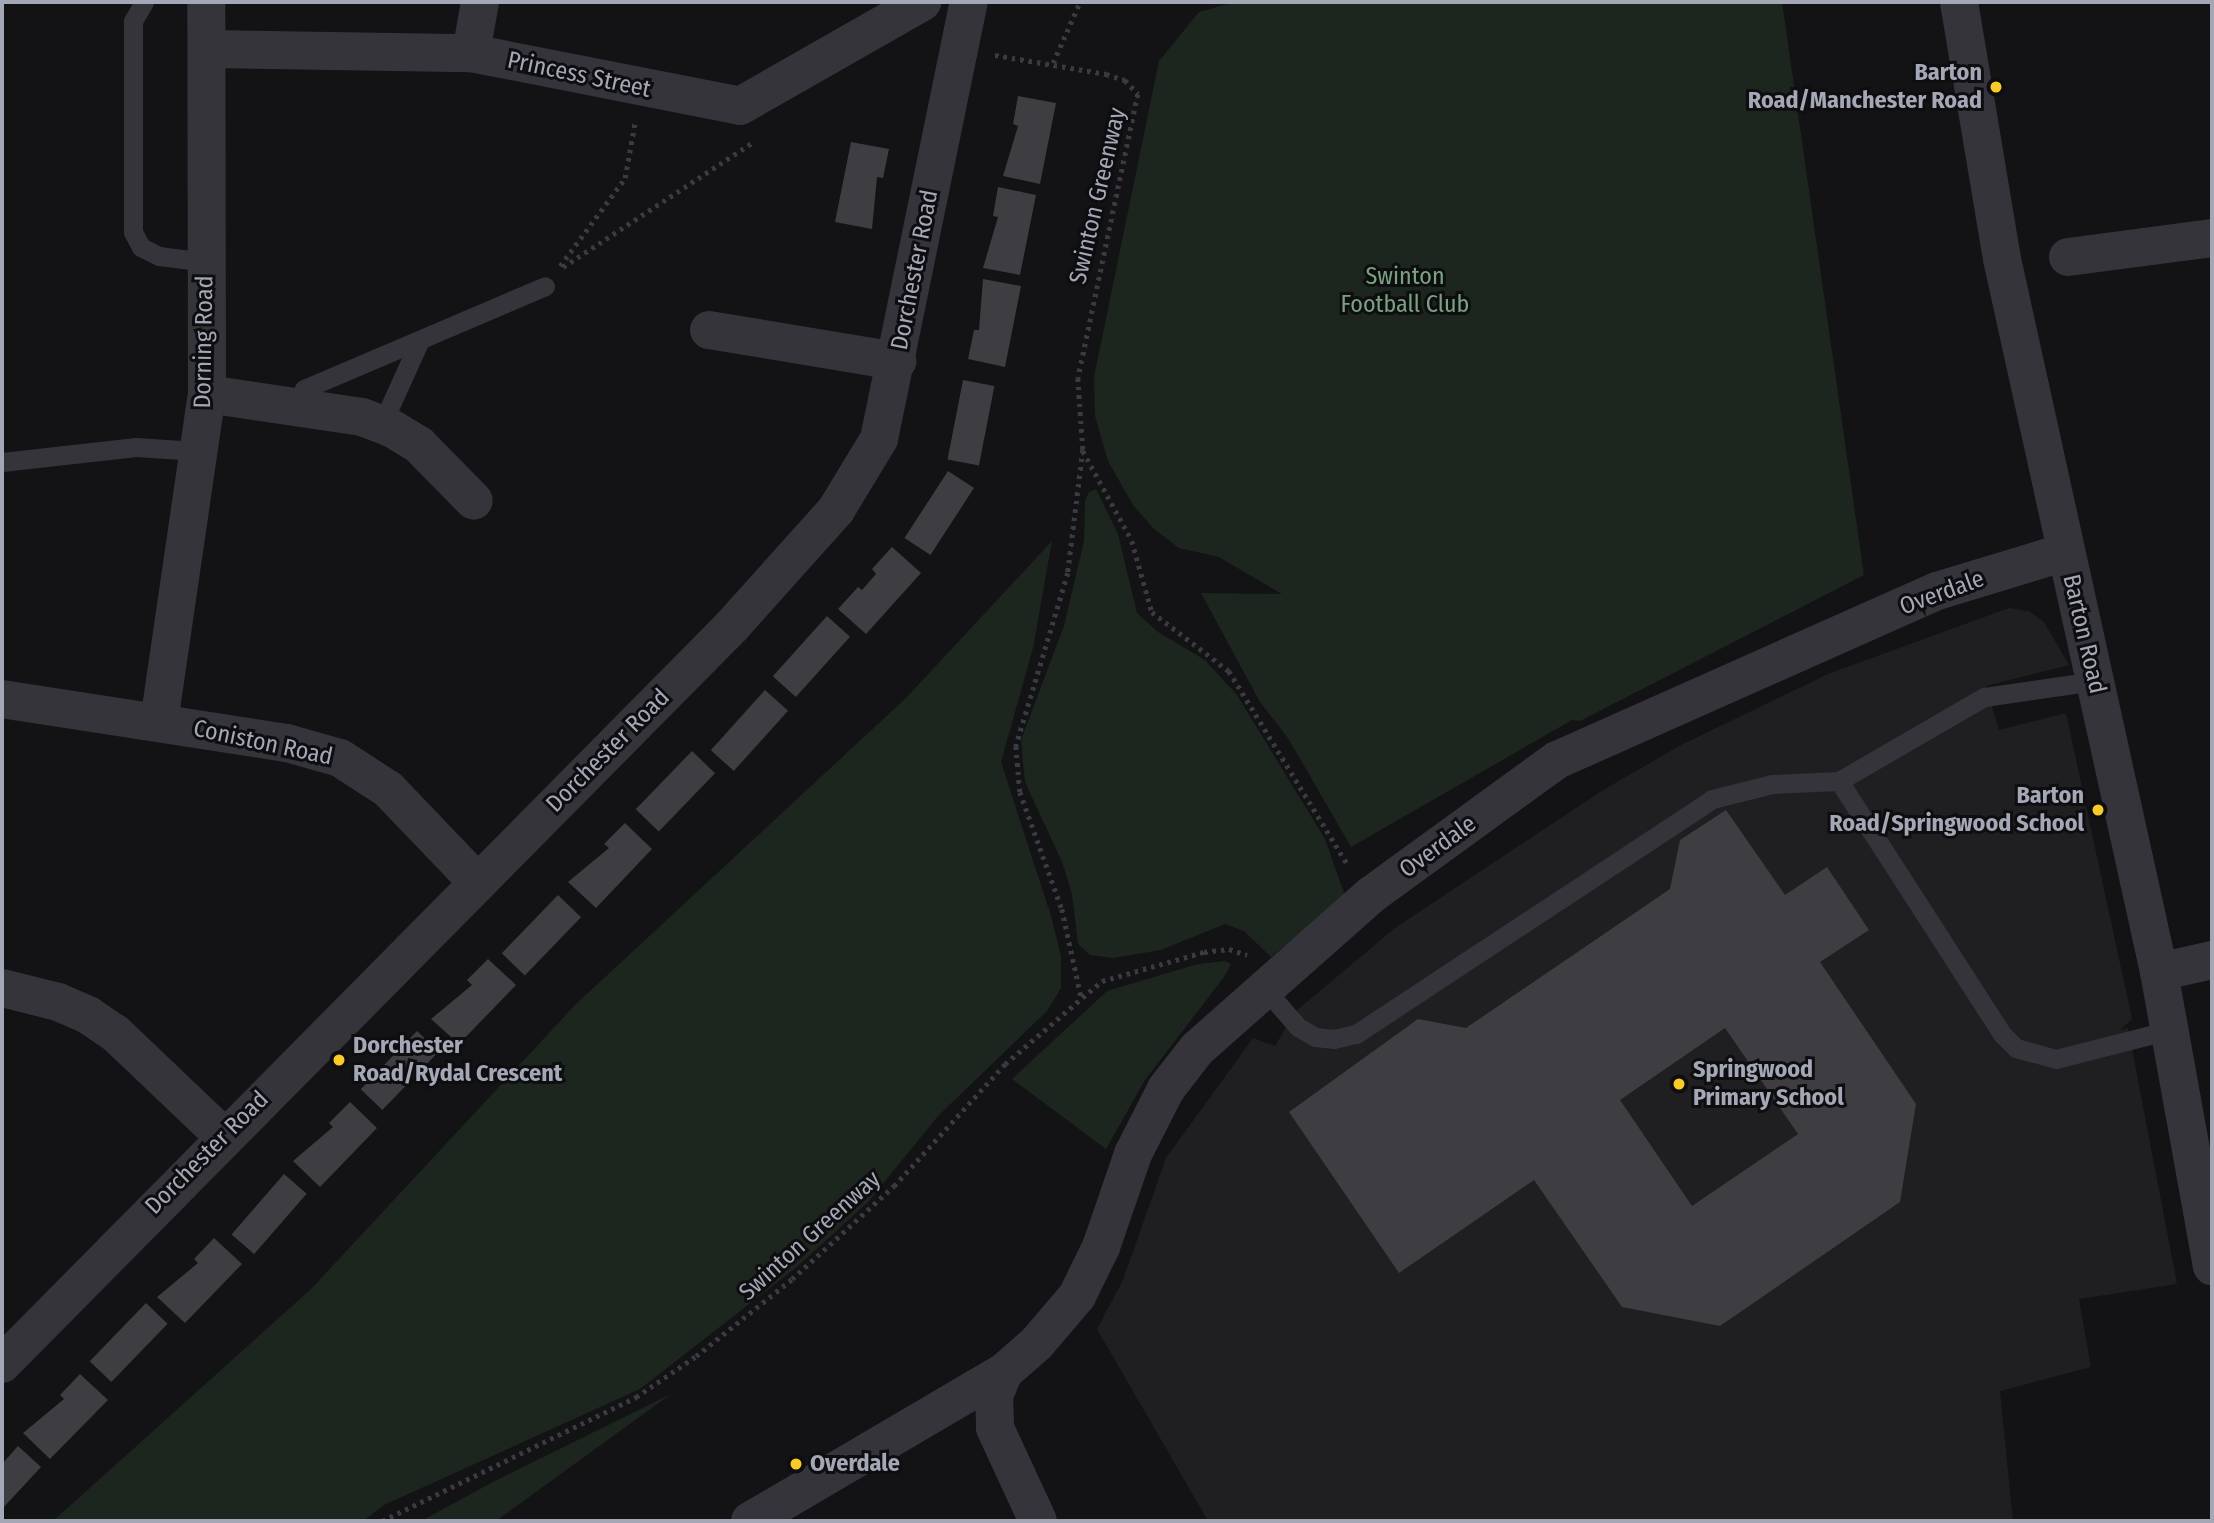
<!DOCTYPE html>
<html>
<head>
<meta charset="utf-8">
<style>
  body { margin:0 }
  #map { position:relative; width:2214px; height:1523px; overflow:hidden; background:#131315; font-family:"Fira Sans Condensed",sans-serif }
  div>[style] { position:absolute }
  .built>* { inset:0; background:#1f1f22 }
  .green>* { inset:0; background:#1d251f }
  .building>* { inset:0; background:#3d3d42; transform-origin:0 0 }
  .path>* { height:4.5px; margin-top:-2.25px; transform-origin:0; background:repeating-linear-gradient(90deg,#3a3b41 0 3.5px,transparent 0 8.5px) }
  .service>* { height:19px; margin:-9.5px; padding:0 9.5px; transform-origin:9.5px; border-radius:9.5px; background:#34343a }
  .minor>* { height:38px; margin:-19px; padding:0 19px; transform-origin:19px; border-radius:19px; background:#34343a }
  .dots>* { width:19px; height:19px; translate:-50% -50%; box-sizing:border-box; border:4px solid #0e0e10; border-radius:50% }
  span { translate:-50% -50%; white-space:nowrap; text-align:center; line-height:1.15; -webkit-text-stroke:6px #0e0e10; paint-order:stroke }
  .poi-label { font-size:24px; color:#a4a7b6; font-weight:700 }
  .right { translate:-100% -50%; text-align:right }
  .left { translate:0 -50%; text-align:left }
  .street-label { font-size:24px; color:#a4a7b6 }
  .park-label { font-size:24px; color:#7aa281 }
  .frame { position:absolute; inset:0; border:4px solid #a4a7b6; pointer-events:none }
</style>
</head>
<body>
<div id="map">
  <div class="built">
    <i style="clip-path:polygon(2009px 608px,2029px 611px,2044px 622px,2069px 665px,1986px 686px,1999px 730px,2066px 713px,2132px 1019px,2120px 1030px,2128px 1028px,2177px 1284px,2079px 1299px,2091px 1367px,2000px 1391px,2013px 1521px,1208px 1521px,1097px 1329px,1123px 1280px,1166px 1158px,1253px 1038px,1275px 1046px,1296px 1011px,1395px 928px,1600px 792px,1679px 746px,1828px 674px)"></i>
  </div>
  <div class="green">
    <i style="clip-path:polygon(1235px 2px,1782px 2px,1864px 575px,1580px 721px,1572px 720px,1351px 847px,1288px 738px,1260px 702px,1201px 593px,1282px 594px,1219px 557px,1179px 548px,1154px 529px,1133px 505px,1108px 461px,1095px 416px,1094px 377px,1159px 61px,1199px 12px)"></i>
    <i style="clip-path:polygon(1096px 489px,1118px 534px,1137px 613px,1158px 632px,1205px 660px,1237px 695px,1325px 839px,1345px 896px,1271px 957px,1244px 931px,1225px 924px,1161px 950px,1113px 958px,1090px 955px,1078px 944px,1072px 894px,1062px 862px,1025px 782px,1021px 740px,1064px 626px,1084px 541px,1085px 501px,1089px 492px)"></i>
    <i style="clip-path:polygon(1052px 541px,1033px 648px,1001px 762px,1051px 916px,1061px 956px,1061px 988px,1047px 1011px,938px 1116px,868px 1202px,798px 1266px,640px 1389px,384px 1505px,363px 1521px,53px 1521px,312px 1288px,576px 1004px,906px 698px)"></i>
    <i style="clip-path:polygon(1225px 961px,1231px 964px,1224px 977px,1145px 1080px,1106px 1149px,1012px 1079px,1107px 991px,1198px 964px)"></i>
    <i style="clip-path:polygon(671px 1394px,496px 1521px,421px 1521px,493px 1482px)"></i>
  </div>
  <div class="building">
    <i style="clip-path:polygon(1018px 96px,1056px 103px,1040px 184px,1003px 176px,1018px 126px,1013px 124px)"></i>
    <i style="clip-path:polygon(851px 142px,889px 149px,883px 178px,877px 177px,872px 229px,835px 222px)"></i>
    <i style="clip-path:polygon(998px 187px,1036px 195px,1020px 275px,983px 268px,998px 217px,993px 216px)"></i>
    <i style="clip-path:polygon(983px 279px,1021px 286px,1005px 367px,968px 359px,974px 330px,979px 330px)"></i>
    <i style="left:963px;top:380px;width:32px;height:81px;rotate:11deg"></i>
    <i style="left:948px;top:471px;width:31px;height:80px;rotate:33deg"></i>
    <i style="clip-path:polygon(892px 547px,921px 573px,866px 634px,838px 609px,858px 587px,862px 590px,876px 574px,872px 569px)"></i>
    <i style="left:827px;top:616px;width:31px;height:81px;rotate:42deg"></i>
    <i style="left:765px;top:690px;width:31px;height:81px;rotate:42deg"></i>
    <i style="left:692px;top:751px;width:32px;height:81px;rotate:44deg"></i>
    <i style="clip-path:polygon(evenodd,1726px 810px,1785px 895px,1827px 867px,1869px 930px,1820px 962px,1916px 1104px,1900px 1202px,1720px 1326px,1622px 1307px,1534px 1180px,1399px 1273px,1289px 1112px,1418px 1019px,1466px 1028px,1670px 889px,1680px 840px,1726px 810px,1725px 1028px,1798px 1134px,1692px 1206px,1620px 1100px,1725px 1028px)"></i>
    <i style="clip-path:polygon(625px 823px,652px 849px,596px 908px,568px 882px,609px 848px,604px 844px)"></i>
    <i style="left:558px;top:895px;width:32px;height:81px;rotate:44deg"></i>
    <i style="clip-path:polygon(488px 959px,516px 985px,459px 1044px,431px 1019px,472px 985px,467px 980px)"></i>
    <i style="left:417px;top:1031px;width:30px;height:81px;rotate:44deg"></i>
    <i style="clip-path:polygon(350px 1102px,377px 1128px,320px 1187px,293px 1161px,333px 1127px,329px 1123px)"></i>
    <i style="left:284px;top:1174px;width:30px;height:80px;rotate:41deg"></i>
    <i style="clip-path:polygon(214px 1238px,242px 1264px,185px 1323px,157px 1297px,198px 1263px,194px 1259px)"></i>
    <i style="left:146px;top:1303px;width:30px;height:81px;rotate:44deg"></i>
    <i style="clip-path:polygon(80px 1374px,108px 1400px,50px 1459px,23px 1433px,64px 1399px,60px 1395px)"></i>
    <i style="clip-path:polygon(18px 1446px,41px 1467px,2px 1509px,2px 1464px)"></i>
  </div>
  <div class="path">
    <i style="left:995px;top:55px;width:113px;rotate:9.7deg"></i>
    <i style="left:1106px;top:74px;width:20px;rotate:18deg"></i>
    <i style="left:1125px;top:80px;width:19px;rotate:47deg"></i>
    <i style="left:1138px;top:94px;width:290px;rotate:101.9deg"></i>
    <i style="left:1078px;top:378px;width:72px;rotate:86deg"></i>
    <i style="left:1083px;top:450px;width:124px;rotate:97deg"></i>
    <i style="left:1068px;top:573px;width:181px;rotate:106.7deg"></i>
    <i style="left:1016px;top:746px;width:46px;rotate:85deg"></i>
    <i style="left:1020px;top:792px;width:124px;rotate:70.3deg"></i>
    <i style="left:1062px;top:909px;width:89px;rotate:77.7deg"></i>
    <i style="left:1053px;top:63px;width:67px;rotate:-66.1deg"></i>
    <i style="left:560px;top:266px;width:109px;rotate:-53.5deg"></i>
    <i style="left:625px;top:178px;width:57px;rotate:-79.9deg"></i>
    <i style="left:563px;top:267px;width:226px;rotate:-33.3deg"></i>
    <i style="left:1083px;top:451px;width:102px;rotate:61.4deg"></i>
    <i style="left:1132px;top:541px;width:74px;rotate:74.3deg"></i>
    <i style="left:1152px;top:612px;width:97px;rotate:37.5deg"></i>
    <i style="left:1229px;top:671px;width:228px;rotate:58.5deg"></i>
    <i style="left:382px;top:1521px;width:283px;rotate:-26deg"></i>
    <i style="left:636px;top:1397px;width:73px;rotate:-34.3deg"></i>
    <i style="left:696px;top:1356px;width:123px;rotate:-38.7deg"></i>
    <i style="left:792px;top:1279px;width:138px;rotate:-42.4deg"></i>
    <i style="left:894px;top:1186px;width:165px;rotate:-47.7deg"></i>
    <i style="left:1005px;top:1064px;width:128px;rotate:-40.6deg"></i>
    <i style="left:1102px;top:981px;width:106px;rotate:-15.9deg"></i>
    <i style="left:1204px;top:952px;width:25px;rotate:-7deg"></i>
    <i style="left:1229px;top:949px;width:19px;rotate:18deg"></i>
  </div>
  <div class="service">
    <i style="left:144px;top:2px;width:22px;rotate:120deg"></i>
    <i style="left:133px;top:21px;width:211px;rotate:90deg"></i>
    <i style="left:133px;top:232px;width:17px;rotate:62deg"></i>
    <i style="left:141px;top:247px;width:20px;rotate:27deg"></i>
    <i style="left:159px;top:256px;width:46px;rotate:7.4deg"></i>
    <i style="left:300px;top:406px;width:17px;rotate:-77deg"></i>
    <i style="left:304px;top:389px;width:262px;rotate:-23.1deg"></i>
    <i style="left:382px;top:424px;width:90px;rotate:-65.7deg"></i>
    <i style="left:2px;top:462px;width:135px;rotate:-6.4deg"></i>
    <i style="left:136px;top:447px;width:61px;rotate:3.8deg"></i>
    <i style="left:1839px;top:781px;width:302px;rotate:57.2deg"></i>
    <i style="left:2003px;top:1035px;width:18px;rotate:45deg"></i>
    <i style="left:2016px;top:1048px;width:41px;rotate:15.4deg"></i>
    <i style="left:2056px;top:1059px;width:118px;rotate:-14.3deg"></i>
    <i style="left:1265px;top:989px;width:50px;rotate:49deg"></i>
    <i style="left:1298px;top:1027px;width:20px;rotate:30deg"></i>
    <i style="left:1315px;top:1037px;width:19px;rotate:6deg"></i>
    <i style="left:1334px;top:1039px;width:23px;rotate:-13deg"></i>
    <i style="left:1356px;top:1034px;width:427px;rotate:-33.4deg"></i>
    <i style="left:1712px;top:799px;width:62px;rotate:-14deg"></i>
    <i style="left:1772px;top:784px;width:67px;rotate:-2.6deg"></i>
    <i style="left:1839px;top:781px;width:168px;rotate:-30.1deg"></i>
    <i style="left:1984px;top:697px;width:112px;rotate:-8.2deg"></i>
  </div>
  <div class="minor">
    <i style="left:1959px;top:2px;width:261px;rotate:80.5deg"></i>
    <i style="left:2002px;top:259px;width:730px;rotate:77.58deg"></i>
    <i style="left:2159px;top:972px;width:299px;rotate:79.8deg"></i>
    <i style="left:207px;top:49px;width:264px;rotate:0.9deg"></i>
    <i style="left:471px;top:53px;width:274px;rotate:11.1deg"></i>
    <i style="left:740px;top:106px;width:210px;rotate:-29.7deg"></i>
    <i style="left:471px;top:53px;width:52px;rotate:-80deg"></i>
    <i style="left:2068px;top:257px;width:145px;rotate:-7.5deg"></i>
    <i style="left:709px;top:330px;width:191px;rotate:9.4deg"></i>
    <i style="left:207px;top:394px;width:157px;rotate:8.4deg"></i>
    <i style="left:362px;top:417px;width:31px;rotate:21deg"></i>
    <i style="left:391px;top:428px;width:33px;rotate:31deg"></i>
    <i style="left:419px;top:445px;width:78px;rotate:45.5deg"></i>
    <i style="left:2px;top:699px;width:288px;rotate:8.8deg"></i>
    <i style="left:287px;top:743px;width:55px;rotate:15.8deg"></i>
    <i style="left:340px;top:758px;width:57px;rotate:32.9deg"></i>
    <i style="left:388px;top:789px;width:130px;rotate:46.2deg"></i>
    <i style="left:159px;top:722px;width:331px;rotate:-81.7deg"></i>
    <i style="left:207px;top:394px;width:392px;rotate:-90.1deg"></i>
    <i style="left:2159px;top:972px;width:54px;rotate:-12.8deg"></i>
    <i style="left:2px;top:988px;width:58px;rotate:14deg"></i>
    <i style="left:58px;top:1002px;width:33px;rotate:23deg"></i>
    <i style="left:88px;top:1015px;width:32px;rotate:34deg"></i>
    <i style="left:115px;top:1033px;width:149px;rotate:43.6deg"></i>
    <i style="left:2px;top:1364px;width:1038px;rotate:-45.31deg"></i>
    <i style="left:732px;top:626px;width:156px;rotate:-48.1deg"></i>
    <i style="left:836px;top:510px;width:83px;rotate:-58.8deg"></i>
    <i style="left:879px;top:439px;width:446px;rotate:-78.4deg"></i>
    <i style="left:1004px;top:1372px;width:25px;rotate:113deg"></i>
    <i style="left:994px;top:1395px;width:33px;rotate:88deg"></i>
    <i style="left:995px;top:1428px;width:102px;rotate:65.2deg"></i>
    <i style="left:750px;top:1521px;width:294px;rotate:-30.4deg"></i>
    <i style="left:1004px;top:1372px;width:44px;rotate:-41.3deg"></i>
    <i style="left:1037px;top:1343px;width:62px;rotate:-49.6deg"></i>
    <i style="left:1077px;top:1296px;width:55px;rotate:-63.9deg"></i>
    <i style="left:1101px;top:1247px;width:98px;rotate:-71deg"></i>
    <i style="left:1133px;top:1154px;width:73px;rotate:-63.1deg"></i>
    <i style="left:1166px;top:1089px;width:51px;rotate:-52.2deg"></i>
    <i style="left:1197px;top:1049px;width:232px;rotate:-41.5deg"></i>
    <i style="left:1371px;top:895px;width:230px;rotate:-36deg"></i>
    <i style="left:1557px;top:760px;width:416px;rotate:-24deg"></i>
    <i style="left:1937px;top:591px;width:134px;rotate:-16.9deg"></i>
  </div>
  <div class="dots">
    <i style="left:1996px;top:87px;background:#f9cb27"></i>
    <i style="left:2098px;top:810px;background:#f9cb27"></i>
    <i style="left:339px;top:1060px;background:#f9cb27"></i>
    <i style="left:1679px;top:1084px;background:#f9cb27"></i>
    <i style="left:796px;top:1464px;background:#f9cb27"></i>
  </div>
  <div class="poi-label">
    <span class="right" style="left:1982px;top:87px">Barton<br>Road/Manchester Road</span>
    <span class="right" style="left:2084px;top:810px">Barton<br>Road/Springwood School</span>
    <span class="left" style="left:353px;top:1060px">Dorchester<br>Road/Rydal Crescent</span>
    <span class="left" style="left:1693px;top:1084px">Springwood<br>Primary School</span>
    <span class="left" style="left:810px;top:1464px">Overdale</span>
  </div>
  <div class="street-label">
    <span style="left:579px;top:75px;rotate:12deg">Princess Street</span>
    <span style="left:1098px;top:196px;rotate:-77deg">Swinton Greenway</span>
    <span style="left:915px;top:270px;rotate:-79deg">Dorchester Road</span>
    <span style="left:204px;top:342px;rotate:-89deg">Dorning Road</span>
    <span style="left:1942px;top:593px;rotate:-20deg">Overdale</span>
    <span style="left:2084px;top:634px;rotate:77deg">Barton Road</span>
    <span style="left:263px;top:743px;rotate:12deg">Coniston Road</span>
    <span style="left:608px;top:751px;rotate:-45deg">Dorchester Road</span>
    <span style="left:1438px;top:847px;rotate:-36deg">Overdale</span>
    <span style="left:207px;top:1153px;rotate:-45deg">Dorchester Road</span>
    <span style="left:810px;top:1236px;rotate:-42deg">Swinton Greenway</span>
  </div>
  <div class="park-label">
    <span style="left:1405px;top:291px">Swinton<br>Football Club</span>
  </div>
  <div class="frame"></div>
</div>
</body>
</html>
